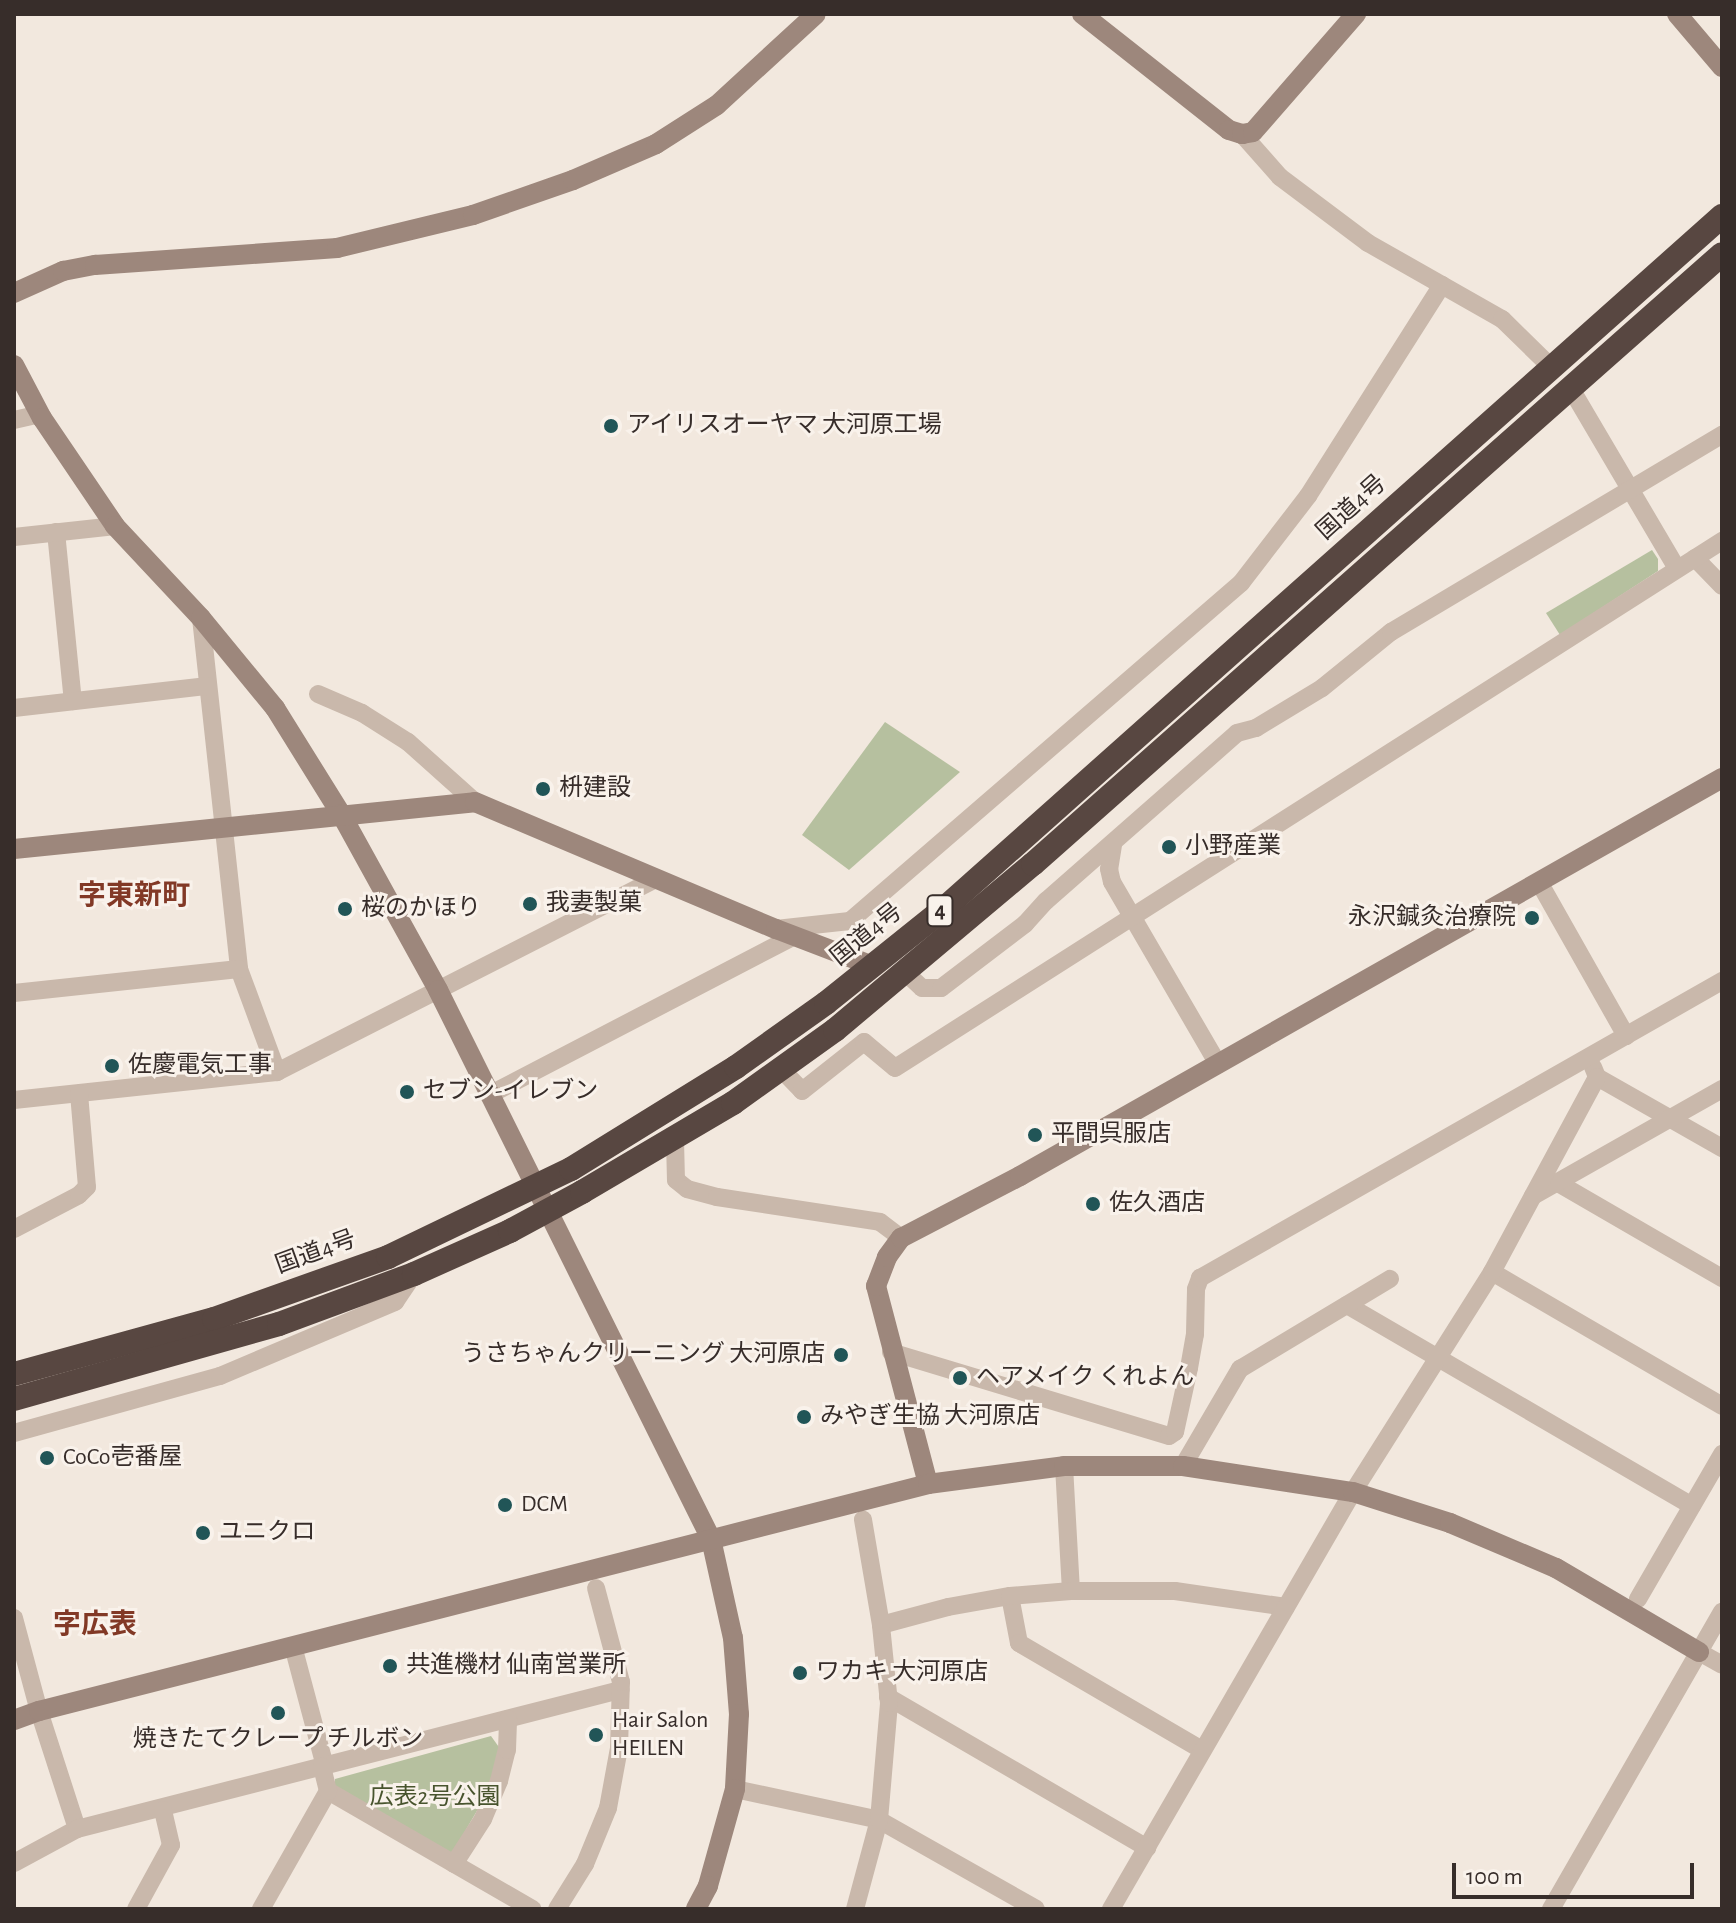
<!DOCTYPE html>
<html>
<head>
<meta charset="utf-8">
<style>
  body { margin:0 }
  #map { position:relative; width:1736px; height:1923px; overflow:hidden; background:#f2e8de; font-family:"Alegreya Sans","Noto Sans JP",sans-serif }
  div>[style] { position:absolute }
  .green>* { inset:0; background:#b6c09f }
  .street>* { height:18px; margin:-9px; padding:0 9px; transform-origin:9px; border-radius:9px; background:#c9b8ab }
  .secondary>* { height:20px; margin:-10px; padding:0 10px; transform-origin:10px; border-radius:10px; background:#9d877c }
  .highway>* { height:24px; margin:-12px; padding:0 12px; transform-origin:12px; border-radius:12px; background:#584741 }
  .dots>* { width:22px; height:22px; translate:-50% -50%; box-sizing:border-box; border:4px solid #f9f2eb; border-radius:50% }
  span { translate:-50% -50%; white-space:nowrap; text-align:center; line-height:1.15; -webkit-text-stroke:6px #f9f2eb; paint-order:stroke }
  .shield-label span { padding:2px 6px; background:#f9f2eb; border:2px solid; border-radius:6px; -webkit-text-stroke-width:0 }
  .shield-label { font-size:22px; color:#372d2a; font-weight:700 }
  .poi-label { font-size:24px; color:#372d2a }
  .left { translate:0 -50%; text-align:left }
  .right { translate:-100% -50%; text-align:right }
  .street-label { font-size:24px; color:#372d2a }
  .park-label { font-size:24px; color:#48542e }
  .quarter-label { font-size:28px; color:#823926; font-weight:700 }
  .frame { position:absolute; inset:0; border:16px solid #372d2a; pointer-events:none }
  .scale { position:absolute; left:1452px; top:1863px; width:242px; height:36px; box-sizing:border-box; border:4px solid #372d2a; border-top:0; padding-left:10px; font-size:24px; line-height:28px; white-space:nowrap; color:#372d2a; -webkit-text-stroke:6px #f9f2eb; paint-order:stroke }
</style>
</head>
<body>
<div id="map">
  <div class="green">
    <i style="clip-path:polygon(1652px 550px,1658px 559px,1658px 571px,1560px 635px,1546px 613px)"></i>
    <i style="clip-path:polygon(885px 722px,960px 772px,849px 870px,802px 835px)"></i>
    <i style="clip-path:polygon(491px 1736px,501px 1750px,488px 1792px,450px 1857px,335px 1791px,335px 1779px)"></i>
  </div>
  <div class="street">
    <i style="left:1242px;top:134px;width:57px;rotate:48.5deg"></i>
    <i style="left:1280px;top:177px;width:110px;rotate:36.9deg"></i>
    <i style="left:1368px;top:243px;width:154px;rotate:29.6deg"></i>
    <i style="left:1502px;top:319px;width:67px;rotate:44.4deg"></i>
    <i style="left:1570px;top:387px;width:211px;rotate:59.5deg"></i>
    <i style="left:14px;top:420px;width:27px;rotate:-13deg"></i>
    <i style="left:56px;top:532px;width:170px;rotate:84.3deg"></i>
    <i style="left:14px;top:537px;width:102px;rotate:-6.2deg"></i>
    <i style="left:1695px;top:558px;width:39px;rotate:46deg"></i>
    <i style="left:201px;top:618px;width:353px;rotate:83.8deg"></i>
    <i style="left:239px;top:969px;width:110px;rotate:69.7deg"></i>
    <i style="left:318px;top:694px;width:48px;rotate:23.4deg"></i>
    <i style="left:362px;top:713px;width:54px;rotate:32.2deg"></i>
    <i style="left:408px;top:742px;width:90px;rotate:41.8deg"></i>
    <i style="left:14px;top:708px;width:195px;rotate:-6.5deg"></i>
    <i style="left:1113px;top:845px;width:24px;rotate:99deg"></i>
    <i style="left:1109px;top:869px;width:13px;rotate:77deg"></i>
    <i style="left:1112px;top:882px;width:211px;rotate:59.8deg"></i>
    <i style="left:1539px;top:882px;width:177px;rotate:60.5deg"></i>
    <i style="left:776px;top:929px;width:74px;rotate:-6.2deg"></i>
    <i style="left:850px;top:921px;width:517px;rotate:-40.84deg"></i>
    <i style="left:1241px;top:583px;width:110px;rotate:-52.4deg"></i>
    <i style="left:1308px;top:496px;width:250px;rotate:-57.6deg"></i>
    <i style="left:906px;top:973px;width:22px;rotate:43deg"></i>
    <i style="left:922px;top:988px;width:19px"></i>
    <i style="left:941px;top:988px;width:106px;rotate:-37.3deg"></i>
    <i style="left:1025px;top:924px;width:31px;rotate:-48deg"></i>
    <i style="left:1046px;top:901px;width:254px;rotate:-41.3deg"></i>
    <i style="left:1237px;top:733px;width:20px;rotate:-15deg"></i>
    <i style="left:1256px;top:728px;width:77px;rotate:-31.2deg"></i>
    <i style="left:1322px;top:688px;width:89px;rotate:-39.1deg"></i>
    <i style="left:1391px;top:632px;width:385px;rotate:-30.8deg"></i>
    <i style="left:14px;top:993px;width:226px;rotate:-6.1deg"></i>
    <i style="left:1593px;top:1067px;width:11px;rotate:68deg"></i>
    <i style="left:1597px;top:1077px;width:144px;rotate:29.6deg"></i>
    <i style="left:782px;top:1070px;width:29px;rotate:46deg"></i>
    <i style="left:802px;top:1091px;width:79px;rotate:-38.3deg"></i>
    <i style="left:864px;top:1042px;width:40px;rotate:40deg"></i>
    <i style="left:895px;top:1068px;width:981px;rotate:-32.51deg"></i>
    <i style="left:489px;top:1095px;width:344px;rotate:-27.5deg"></i>
    <i style="left:14px;top:1100px;width:264px;rotate:-6.1deg"></i>
    <i style="left:277px;top:1072px;width:425px;rotate:-27deg"></i>
    <i style="left:675px;top:1140px;width:40px;rotate:88.6deg"></i>
    <i style="left:676px;top:1180px;width:14px;rotate:39deg"></i>
    <i style="left:687px;top:1189px;width:31px;rotate:15deg"></i>
    <i style="left:717px;top:1197px;width:165px;rotate:8.7deg"></i>
    <i style="left:880px;top:1222px;width:26px;rotate:37deg"></i>
    <i style="left:1558px;top:1183px;width:190px;rotate:30.1deg"></i>
    <i style="left:1533px;top:1196px;width:217px;rotate:-29.5deg"></i>
    <i style="left:14px;top:1229px;width:73px;rotate:-27.6deg"></i>
    <i style="left:79px;top:1195px;width:11px;rotate:-45deg"></i>
    <i style="left:87px;top:1187px;width:94px;rotate:-94.9deg"></i>
    <i style="left:1492px;top:1272px;width:266px;rotate:30.2deg"></i>
    <i style="left:1347px;top:1305px;width:399px;rotate:30.2deg"></i>
    <i style="left:891px;top:1352px;width:290px;rotate:16.8deg"></i>
    <i style="left:1169px;top:1436px;width:7px;rotate:-34deg"></i>
    <i style="left:1175px;top:1432px;width:66px;rotate:-77.7deg"></i>
    <i style="left:1189px;top:1368px;width:35px;rotate:-80deg"></i>
    <i style="left:1195px;top:1334px;width:45px;rotate:-88.7deg"></i>
    <i style="left:1196px;top:1289px;width:12px;rotate:-70deg"></i>
    <i style="left:1200px;top:1278px;width:601px;rotate:-29.64deg"></i>
    <i style="left:14px;top:1433px;width:214px;rotate:-15.5deg"></i>
    <i style="left:220px;top:1376px;width:190px;rotate:-22.9deg"></i>
    <i style="left:395px;top:1302px;width:34px;rotate:-56deg"></i>
    <i style="left:1064px;top:1466px;width:125px;rotate:86.8deg"></i>
    <i style="left:1183px;top:1466px;width:113px;rotate:-59.6deg"></i>
    <i style="left:1240px;top:1369px;width:175px;rotate:-31deg"></i>
    <i style="left:1010px;top:1596px;width:48px;rotate:79.2deg"></i>
    <i style="left:1019px;top:1643px;width:212px;rotate:30.3deg"></i>
    <i style="left:1638px;top:1599px;width:168px;rotate:-59.9deg"></i>
    <i style="left:14px;top:1618px;width:96px;rotate:75deg"></i>
    <i style="left:39px;top:1711px;width:124px;rotate:72.1deg"></i>
    <i style="left:881px;top:1625px;width:69px;rotate:-15deg"></i>
    <i style="left:948px;top:1607px;width:63px;rotate:-10.1deg"></i>
    <i style="left:1010px;top:1596px;width:61px;rotate:-4.7deg"></i>
    <i style="left:1071px;top:1591px;width:104px"></i>
    <i style="left:1175px;top:1591px;width:112px;rotate:8.2deg"></i>
    <i style="left:293px;top:1646px;width:124px;rotate:75.1deg"></i>
    <i style="left:1699px;top:1652px;width:26px;rotate:29deg"></i>
    <i style="left:888px;top:1697px;width:300px;rotate:30.2deg"></i>
    <i style="left:735px;top:1789px;width:147px;rotate:12.1deg"></i>
    <i style="left:879px;top:1820px;width:180px;rotate:29.5deg"></i>
    <i style="left:328px;top:1791px;width:236px;rotate:30deg"></i>
    <i style="left:14px;top:1863px;width:72px;rotate:-28.4deg"></i>
    <i style="left:77px;top:1829px;width:561px;rotate:-14.36deg"></i>
    <i style="left:454px;top:1864px;width:54px;rotate:-57.2deg"></i>
    <i style="left:483px;top:1819px;width:41px;rotate:-67.2deg"></i>
    <i style="left:499px;top:1781px;width:32px;rotate:-76deg"></i>
    <i style="left:507px;top:1750px;width:31px;rotate:-88deg"></i>
    <i style="left:136px;top:1909px;width:73px;rotate:-61.3deg"></i>
    <i style="left:171px;top:1845px;width:36px;rotate:-103deg"></i>
    <i style="left:261px;top:1909px;width:136px;rotate:-60.4deg"></i>
    <i style="left:328px;top:1791px;width:25px;rotate:-104deg"></i>
    <i style="left:557px;top:1909px;width:53px;rotate:-58.1deg"></i>
    <i style="left:585px;top:1864px;width:61px;rotate:-67.7deg"></i>
    <i style="left:608px;top:1808px;width:61px;rotate:-79.6deg"></i>
    <i style="left:619px;top:1748px;width:66px;rotate:-88.3deg"></i>
    <i style="left:621px;top:1682px;width:97px;rotate:-104.9deg"></i>
    <i style="left:855px;top:1909px;width:92px;rotate:-74.9deg"></i>
    <i style="left:879px;top:1820px;width:117px;rotate:-85.1deg"></i>
    <i style="left:889px;top:1703px;width:78px;rotate:-95.9deg"></i>
    <i style="left:881px;top:1625px;width:107px;rotate:-99.7deg"></i>
    <i style="left:1111px;top:1909px;width:482px;rotate:-59.9deg"></i>
    <i style="left:1353px;top:1492px;width:260px;rotate:-57.7deg"></i>
    <i style="left:1492px;top:1272px;width:221px;rotate:-61.7deg"></i>
    <i style="left:1551px;top:1909px;width:343px;rotate:-60.1deg"></i>
  </div>
  <div class="secondary">
    <i style="left:1082px;top:14px;width:187px;rotate:38.3deg"></i>
    <i style="left:1229px;top:130px;width:14px;rotate:17deg"></i>
    <i style="left:1242px;top:134px;width:11px;rotate:-10deg"></i>
    <i style="left:1253px;top:132px;width:157px;rotate:-48.9deg"></i>
    <i style="left:1677px;top:14px;width:70px;rotate:49.7deg"></i>
    <i style="left:14px;top:293px;width:54px;rotate:-24.2deg"></i>
    <i style="left:63px;top:271px;width:33px;rotate:-11deg"></i>
    <i style="left:95px;top:265px;width:243px;rotate:-4deg"></i>
    <i style="left:337px;top:248px;width:140px;rotate:-13.6deg"></i>
    <i style="left:473px;top:215px;width:106px;rotate:-19.3deg"></i>
    <i style="left:573px;top:180px;width:90px;rotate:-23.4deg"></i>
    <i style="left:656px;top:144px;width:72px;rotate:-32.6deg"></i>
    <i style="left:717px;top:105px;width:134px;rotate:-42.6deg"></i>
    <i style="left:14px;top:365px;width:60px;rotate:62.2deg"></i>
    <i style="left:42px;top:418px;width:130px;rotate:55.9deg"></i>
    <i style="left:115px;top:526px;width:126px;rotate:46.9deg"></i>
    <i style="left:201px;top:618px;width:117px;rotate:50.6deg"></i>
    <i style="left:275px;top:708px;width:125px;rotate:58.1deg"></i>
    <i style="left:341px;top:814px;width:201px;rotate:61.1deg"></i>
    <i style="left:438px;top:990px;width:613px;rotate:63.56deg"></i>
    <i style="left:711px;top:1539px;width:101px;rotate:77.5deg"></i>
    <i style="left:733px;top:1638px;width:76px;rotate:85.5deg"></i>
    <i style="left:739px;top:1714px;width:75px;rotate:93.1deg"></i>
    <i style="left:735px;top:1789px;width:101px;rotate:105.6deg"></i>
    <i style="left:708px;top:1886px;width:26px;rotate:118deg"></i>
    <i style="left:14px;top:849px;width:463px;rotate:-5.8deg"></i>
    <i style="left:475px;top:802px;width:327px;rotate:22.9deg"></i>
    <i style="left:776px;top:929px;width:104px;rotate:20.9deg"></i>
    <i style="left:928px;top:1484px;width:205px;rotate:-104.7deg"></i>
    <i style="left:876px;top:1286px;width:31px;rotate:-69deg"></i>
    <i style="left:887px;top:1257px;width:24px;rotate:-54deg"></i>
    <i style="left:901px;top:1238px;width:134px;rotate:-27.5deg"></i>
    <i style="left:1020px;top:1176px;width:807px;rotate:-29.55deg"></i>
    <i style="left:14px;top:1720px;width:27px;rotate:-20deg"></i>
    <i style="left:39px;top:1711px;width:918px;rotate:-14.32deg"></i>
    <i style="left:928px;top:1484px;width:137px;rotate:-7.5deg"></i>
    <i style="left:1064px;top:1466px;width:119px"></i>
    <i style="left:1183px;top:1466px;width:172px;rotate:8.7deg"></i>
    <i style="left:1353px;top:1492px;width:102px;rotate:17.7deg"></i>
    <i style="left:1450px;top:1523px;width:115px;rotate:23deg"></i>
    <i style="left:1556px;top:1568px;width:166px;rotate:30.4deg"></i>
  </div>
  <div class="highway">
    <i style="left:14px;top:1374px;width:207px;rotate:-15.4deg"></i>
    <i style="left:214px;top:1319px;width:185px;rotate:-19.6deg"></i>
    <i style="left:388px;top:1257px;width:203px;rotate:-25.7deg"></i>
    <i style="left:571px;top:1169px;width:194px;rotate:-31.7deg"></i>
    <i style="left:736px;top:1067px;width:110px;rotate:-35.4deg"></i>
    <i style="left:826px;top:1003px;width:155px;rotate:-38.7deg"></i>
    <i style="left:947px;top:906px;width:1038px;rotate:-41.68deg"></i>
    <i style="left:14px;top:1399px;width:275px;rotate:-15.8deg"></i>
    <i style="left:279px;top:1324px;width:144px;rotate:-20.3deg"></i>
    <i style="left:414px;top:1274px;width:105px;rotate:-24.1deg"></i>
    <i style="left:510px;top:1231px;width:82px;rotate:-28.4deg"></i>
    <i style="left:582px;top:1192px;width:175px;rotate:-30.5deg"></i>
    <i style="left:733px;top:1103px;width:125px;rotate:-35.6deg"></i>
    <i style="left:835px;top:1030px;width:258px;rotate:-40deg"></i>
    <i style="left:1033px;top:864px;width:920px;rotate:-41.52deg"></i>
  </div>
  <div class="dots">
    <i style="left:611px;top:426px;background:#215557"></i>
    <i style="left:543px;top:789px;background:#215557"></i>
    <i style="left:1169px;top:847px;background:#215557"></i>
    <i style="left:530px;top:904px;background:#215557"></i>
    <i style="left:345px;top:909px;background:#215557"></i>
    <i style="left:1532px;top:918px;background:#215557"></i>
    <i style="left:112px;top:1066px;background:#215557"></i>
    <i style="left:407px;top:1092px;background:#215557"></i>
    <i style="left:1035px;top:1135px;background:#215557"></i>
    <i style="left:1093px;top:1204px;background:#215557"></i>
    <i style="left:841px;top:1355px;background:#215557"></i>
    <i style="left:960px;top:1378px;background:#215557"></i>
    <i style="left:804px;top:1417px;background:#215557"></i>
    <i style="left:47px;top:1458px;background:#215557"></i>
    <i style="left:505px;top:1505px;background:#215557"></i>
    <i style="left:203px;top:1533px;background:#215557"></i>
    <i style="left:390px;top:1666px;background:#215557"></i>
    <i style="left:800px;top:1673px;background:#215557"></i>
    <i style="left:278px;top:1713px;background:#215557"></i>
    <i style="left:596px;top:1735px;background:#215557"></i>
  </div>
  <div class="shield-label">
    <span style="left:940px;top:911px">4</span>
  </div>
  <div class="poi-label">
    <span class="left" style="left:627px;top:426px">アイリスオーヤマ 大河原工場</span>
    <span class="left" style="left:559px;top:789px">枡建設</span>
    <span class="left" style="left:1185px;top:847px">小野産業</span>
    <span class="left" style="left:546px;top:904px">我妻製菓</span>
    <span class="left" style="left:361px;top:909px">桜のかほり</span>
    <span class="right" style="left:1516px;top:918px">永沢鍼灸治療院</span>
    <span class="left" style="left:128px;top:1066px">佐慶電気工事</span>
    <span class="left" style="left:423px;top:1092px">セブン-イレブン</span>
    <span class="left" style="left:1051px;top:1135px">平間呉服店</span>
    <span class="left" style="left:1109px;top:1204px">佐久酒店</span>
    <span class="right" style="left:825px;top:1355px">うさちゃんクリーニング 大河原店</span>
    <span class="left" style="left:976px;top:1378px">ヘアメイク くれよん</span>
    <span class="left" style="left:820px;top:1417px">みやぎ生協 大河原店</span>
    <span class="left" style="left:63px;top:1458px">CoCo壱番屋</span>
    <span class="left" style="left:521px;top:1505px">DCM</span>
    <span class="left" style="left:219px;top:1533px">ユニクロ</span>
    <span class="left" style="left:406px;top:1666px">共進機材 仙南営業所</span>
    <span class="left" style="left:816px;top:1673px">ワカキ 大河原店</span>
    <span class="left" style="left:612px;top:1735px">Hair Salon<br>HEILEN</span>
    <span style="left:278px;top:1740px">焼きたてクレープ チルボン</span>
  </div>
  <div class="street-label">
    <span style="left:1352px;top:508px;rotate:-42deg">国道4号</span>
    <span style="left:867px;top:935px;rotate:-39deg">国道4号</span>
    <span style="left:316px;top:1253px;rotate:-20deg">国道4号</span>
  </div>
  <div class="park-label">
    <span style="left:435px;top:1798px">広表2号公園</span>
  </div>
  <div class="quarter-label">
    <span style="left:134px;top:896px">字東新町</span>
    <span style="left:95px;top:1625px">字広表</span>
  </div>
  <div class="frame"></div>
  <div class="scale">100 m</div>
</div>
</body>
</html>
